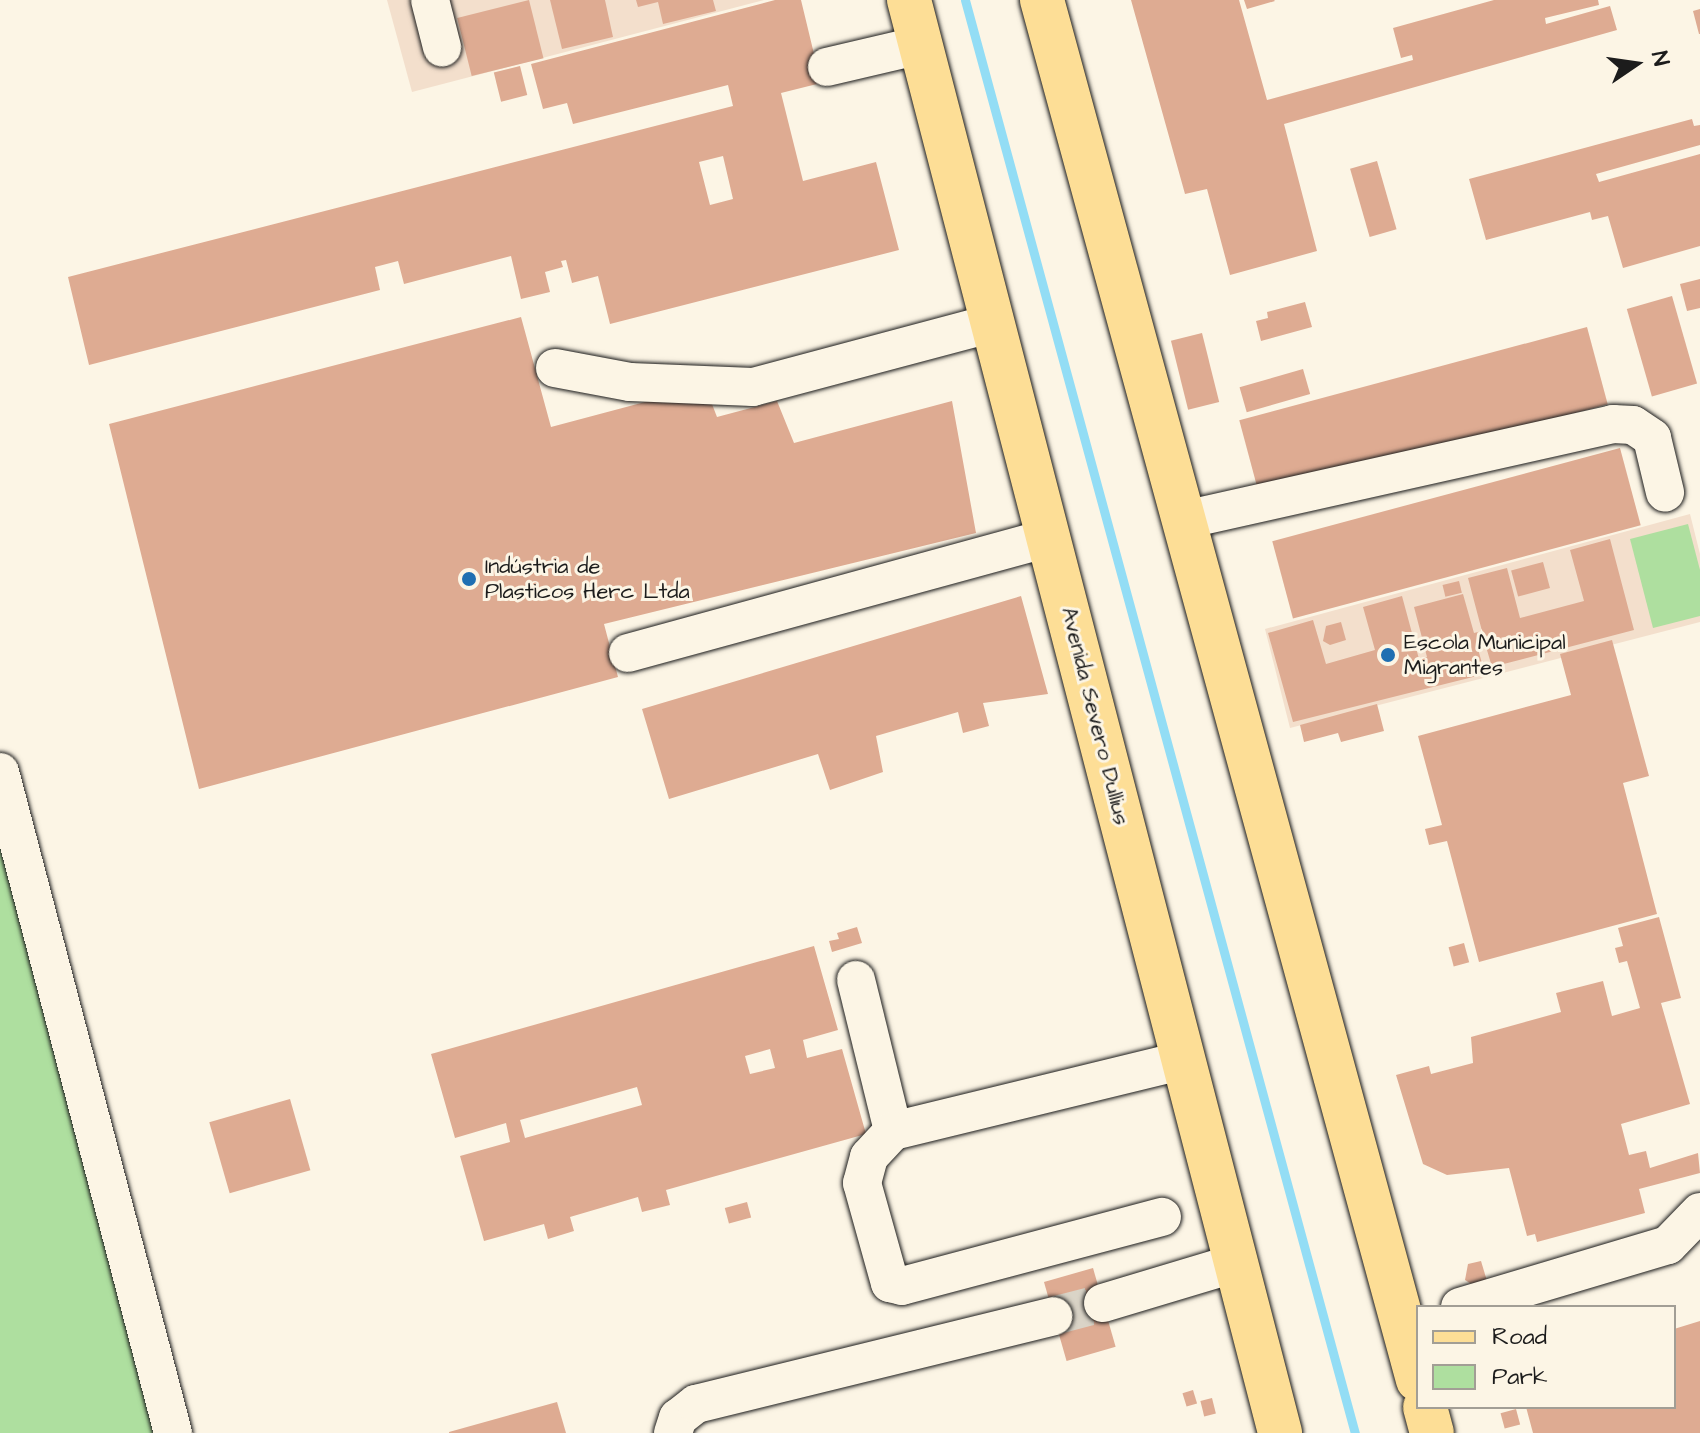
<!DOCTYPE html>
<html>
<head>
<meta charset="utf-8">
<style>
  body { margin:0 }
  #map { position:relative; width:1700px; height:1433px; overflow:hidden; background:#fcf5e5; font-family:"Architects Daughter",sans-serif }
  div>[style] { position:absolute }
  .built>* { inset:0; background:#f3dfcc }
  .green>* { inset:0; background:#aedf9f }
  .stream>* { height:9px; margin:-4.5px; padding:0 4.5px; transform-origin:4.5px; border-radius:4.5px; background:#93ddf5 }
  .building>* { inset:0; background:#deab92; transform-origin:0 0 }
  .minor-tunnel>* { height:38px; margin-top:-19px; transform-origin:0; background:repeating-linear-gradient(90deg,#dad4c7 0 38px,transparent 0 57px) }
  .roads { filter:drop-shadow(0 0 2px #1c1c1c) drop-shadow(0 0 2px #1c1c1c) }
  .minor>* { height:38px; margin:-19px; padding:0 19px; transform-origin:19px; border-radius:19px; background:#fcf5e5 }
  .major>* { height:44px; margin:-22px; padding:0 22px; transform-origin:22px; border-radius:22px; background:#fdde96 }
  .dots>* { width:22px; height:22px; translate:-50% -50%; box-sizing:border-box; border:4px solid #fcf5e5; border-radius:50% }
  span { translate:-50% -50%; white-space:nowrap; text-align:center; line-height:1.15; -webkit-text-stroke:6px #fcf5e5; paint-order:stroke }
  .poi-label { font-size:22px; color:#1c1c1c }
  .left { translate:0 -50%; text-align:left }
  .street-label { font-size:22px; color:#1c1c1c }
  .legend { position:absolute; left:1416px; top:1305px; width:260px; height:104px; box-sizing:border-box; background:#fcf5e5; border:2px solid #a29e95; margin:0; padding:10px 14px; list-style:none; font-size:24px; color:#1c1c1c }
  .legend li { display:flex; align-items:center; gap:16px; height:40px }
  .legend b { width:40px; border:2px solid #a29e95 }
  .north { position:absolute; left:1596px; top:24px; width:80px; height:80px; -webkit-text-stroke:6px #fcf5e5; paint-order:stroke; rotate:77deg; font-size:22px; font-weight:700; line-height:32px; text-align:center; color:#1c1c1c }
  .north::after { content:''; display:block; margin:auto; width:28px; height:36px; background:#1c1c1c; clip-path:polygon(50% 0,100% 100%,50% 72%,0 100%) }
</style>
</head>
<body>
<div id="map">
  <div class="built">
    <i style="clip-path:polygon(387px 0,764px 0,412px 92px)"></i>
    <i style="clip-path:polygon(1690px 514px,1700px 554px,1700px 622px,1290px 728px,1265px 629px)"></i>
  </div>
  <div class="green">
    <i style="clip-path:polygon(1688px 524px,1700px 570px,1700px 616px,1653px 628px,1630px 539px)"></i>
    <i style="clip-path:polygon(0 833px,155px 1433px,0 1433px)"></i>
  </div>
  <div class="stream">
    <i style="left:965px;top:0;width:1485px;rotate:74.78deg"></i>
  </div>
  <div class="building">
    <i style="left:529px;top:0;width:60px;height:74px;rotate:76deg"></i>
    <i style="clip-path:polygon(550px 0,605px 0,613px 37px,562px 49px)"></i>
    <i style="clip-path:polygon(636px 0,713px 0,716px 11px,663px 24px,658px 2px,638px 7px)"></i>
    <i style="clip-path:polygon(evenodd,775px 0,801px 0,821px 83px,781px 93px,803px 181px,876px 162px,899px 250px,610px 324px,598px 276px,572px 283px,566px 260px,561px 261px,563px 267px,545px 272px,550px 292px,521px 299px,511px 256px,404px 284px,398px 261px,375px 267px,380px 290px,89px 365px,68px 277px,733px 106px,728px 85px,573px 124px,567px 103px,543px 109px,531px 64px,775px 0,723px 156px,733px 199px,710px 205px,699px 162px,723px 156px)"></i>
    <i style="clip-path:polygon(1131px 0,1239px 0,1267px 100px,1413px 60px,1412px 55px,1401px 58px,1393px 28px,1494px 0,1598px 0,1599px 5px,1545px 18px,1546px 24px,1610px 6px,1617px 30px,1284px 124px,1317px 251px,1230px 275px,1207px 189px,1185px 194px)"></i>
    <i style="clip-path:polygon(1244px 0,1274px 0,1275px 1px,1247px 9px)"></i>
    <i style="clip-path:polygon(1700px 9px,1700px 34px,1699px 34px,1693px 11px)"></i>
    <i style="left:520px;top:66px;width:30px;height:27px;rotate:76deg"></i>
    <i style="clip-path:polygon(1692px 119px,1694px 126px,1700px 125px,1700px 145px,1596px 174px,1599px 182px,1700px 154px,1700px 246px,1623px 268px,1608px 216px,1592px 220px,1590px 212px,1486px 240px,1469px 179px)"></i>
    <i style="left:1377px;top:161px;width:71px;height:28px;rotate:74deg"></i>
    <i style="clip-path:polygon(1700px 279px,1700px 308px,1687px 311px,1680px 284px)"></i>
    <i style="left:1672px;top:296px;width:91px;height:47px;rotate:74deg"></i>
    <i style="clip-path:polygon(1305px 302px,1312px 327px,1261px 341px,1256px 321px,1268px 318px,1267px 312px)"></i>
    <i style="clip-path:polygon(521px 317px,551px 427px,705px 386px,717px 417px,777px 401px,794px 443px,952px 401px,976px 533px,604px 624px,618px 677px,199px 789px,109px 424px)"></i>
    <i style="left:1587px;top:327px;width:80px;height:360px;rotate:75deg"></i>
    <i style="left:1202px;top:333px;width:71px;height:32px;rotate:76deg"></i>
    <i style="left:1303px;top:369px;width:26px;height:66px;rotate:74deg"></i>
    <i style="left:1620px;top:448px;width:80px;height:360px;rotate:75deg"></i>
    <i style="clip-path:polygon(1610px 539px,1634px 630px,1492px 667px,1484px 640px,1476px 642px,1485px 674px,1293px 722px,1268px 633px,1313px 620px,1326px 664px,1375px 650px,1363px 607px,1402px 596px,1419px 659px,1427px 657px,1414px 607px,1463px 594px,1474px 633px,1482px 631px,1468px 578px,1507px 568px,1520px 618px,1584px 601px,1570px 550px)"></i>
    <i style="left:1543px;top:562px;width:27px;height:33px;rotate:75deg"></i>
    <i style="left:1459px;top:581px;width:12px;height:17px;rotate:76deg"></i>
    <i style="clip-path:polygon(1021px 596px,1048px 694px,983px 703px,989px 726px,963px 733px,958px 712px,876px 736px,883px 772px,830px 790px,818px 754px,669px 799px,642px 709px)"></i>
    <i style="clip-path:polygon(1341px 622px,1346px 640px,1330px 645px,1323px 641px,1326px 626px)"></i>
    <i style="clip-path:polygon(1612px 640px,1649px 776px,1623px 783px,1657px 914px,1479px 962px,1447px 841px,1429px 845px,1425px 829px,1442px 825px,1418px 736px,1571px 695px,1560px 654px)"></i>
    <i style="clip-path:polygon(1377px 704px,1384px 731px,1341px 742px,1338px 733px,1304px 742px,1300px 725px)"></i>
    <i style="clip-path:polygon(1659px 917px,1681px 998px,1661px 1003px,1690px 1104px,1621px 1124px,1629px 1155px,1646px 1151px,1650px 1168px,1698px 1153px,1700px 1173px,1639px 1189px,1645px 1213px,1537px 1242px,1535px 1234px,1527px 1236px,1509px 1168px,1447px 1175px,1423px 1164px,1396px 1075px,1429px 1066px,1431px 1074px,1473px 1063px,1471px 1037px,1561px 1012px,1556px 993px,1603px 981px,1612px 1016px,1640px 1008px,1627px 961px,1619px 963px,1615px 948px,1623px 946px,1618px 928px)"></i>
    <i style="clip-path:polygon(857px 927px,862px 943px,832px 952px,829px 941px,839px 939px,837px 933px)"></i>
    <i style="left:1464px;top:943px;width:20px;height:16px;rotate:75deg"></i>
    <i style="clip-path:polygon(evenodd,814px 946px,838px 1030px,803px 1040px,807px 1058px,842px 1049px,866px 1134px,666px 1190px,670px 1205px,642px 1212px,638px 1197px,570px 1217px,574px 1231px,548px 1239px,544px 1224px,484px 1241px,460px 1156px,510px 1142px,506px 1123px,455px 1138px,431px 1054px,814px 946px,770px 1049px,775px 1068px,750px 1074px,745px 1056px,770px 1049px,814px 946px,637px 1087px,642px 1105px,525px 1138px,520px 1120px,637px 1087px)"></i>
    <i style="left:290px;top:1099px;width:74px;height:84px;rotate:74deg"></i>
    <i style="left:747px;top:1202px;width:16px;height:23px;rotate:75deg"></i>
    <i style="clip-path:polygon(1481px 1261px,1487px 1281px,1473px 1285px,1465px 1280px,1468px 1264px)"></i>
    <i style="left:1093px;top:1268px;width:82px;height:51px;rotate:74deg"></i>
    <i style="clip-path:polygon(1700px 1321px,1700px 1433px,1533px 1433px,1526px 1407px,1674px 1407px,1674px 1329px)"></i>
    <i style="left:1193px;top:1390px;width:14px;height:11px;rotate:73deg"></i>
    <i style="left:1212px;top:1398px;width:16px;height:12px;rotate:76deg"></i>
    <i style="clip-path:polygon(557px 1402px,566px 1433px,449px 1433px,449px 1432px)"></i>
    <i style="left:1516px;top:1409px;width:16px;height:16px;rotate:75deg"></i>
  </div>
  <div class="minor-tunnel">
    <i style="left:1053px;top:1316px;width:52px;rotate:-14.6deg"></i>
  </div>
  <div class="roads">
    <div class="minor">
      <i style="left:430px;top:0;width:49px;rotate:75.7deg"></i>
      <i style="left:827px;top:67px;width:97px;rotate:-13.2deg"></i>
      <i style="left:555px;top:368px;width:76px;rotate:10.6deg"></i>
      <i style="left:630px;top:382px;width:123px;rotate:2.3deg"></i>
      <i style="left:753px;top:387px;width:248px;rotate:-14.9deg"></i>
      <i style="left:1184px;top:520px;width:440px;rotate:-12.6deg"></i>
      <i style="left:1613px;top:424px;width:20px;rotate:3deg"></i>
      <i style="left:1633px;top:425px;width:23px;rotate:34deg"></i>
      <i style="left:1652px;top:438px;width:56px;rotate:76.5deg"></i>
      <i style="left:628px;top:653px;width:436px;rotate:-15.3deg"></i>
      <i style="left:0;top:772px;width:683px;rotate:75.33deg"></i>
      <i style="left:856px;top:980px;width:155px;rotate:76.2deg"></i>
      <i style="left:893px;top:1131px;width:300px;rotate:-13.7deg"></i>
      <i style="left:893px;top:1131px;width:35px;rotate:133deg"></i>
      <i style="left:869px;top:1157px;width:27px;rotate:105deg"></i>
      <i style="left:862px;top:1183px;width:104px;rotate:74.4deg"></i>
      <i style="left:890px;top:1283px;width:12px;rotate:14deg"></i>
      <i style="left:902px;top:1286px;width:269px;rotate:-14.9deg"></i>
      <i style="left:1103px;top:1303px;width:139px;rotate:-16.7deg"></i>
      <i style="left:1460px;top:1307px;width:217px;rotate:-16.6deg"></i>
      <i style="left:1668px;top:1245px;width:46px;rotate:-45.9deg"></i>
      <i style="left:673px;top:1433px;width:16px;rotate:-72deg"></i>
      <i style="left:678px;top:1418px;width:23px;rotate:-38deg"></i>
      <i style="left:696px;top:1404px;width:368px;rotate:-13.8deg"></i>
    </div>
    <div class="major">
      <i style="left:909px;top:0;width:1480px;rotate:75.48deg"></i>
      <i style="left:1042px;top:0;width:1430px;rotate:74.76deg"></i>
      <i style="left:1425px;top:1407px;width:27px;rotate:75deg"></i>
    </div>
  </div>
  <div class="dots">
    <i style="left:469px;top:579px;background:#1f6fb2"></i>
    <i style="left:1388px;top:655px;background:#1f6fb2"></i>
  </div>
  <div class="poi-label">
    <span class="left" style="left:485px;top:579px">Indústria de<br>Plasticos Herc Ltda</span>
    <span class="left" style="left:1404px;top:655px">Escola Municipal<br>Migrantes</span>
  </div>
  <div class="street-label">
    <span style="left:1095px;top:716px;rotate:76deg">Avenida Severo Dullius</span>
  </div>
  <ul class="legend">
  <li><b style="height:10px;background:#fdde96"></b>Road</li>
  <li><b style="height:22px;background:#aedf9f"></b>Park</li>
  </ul>
  <div class="north">N</div>
</div>
</body>
</html>
